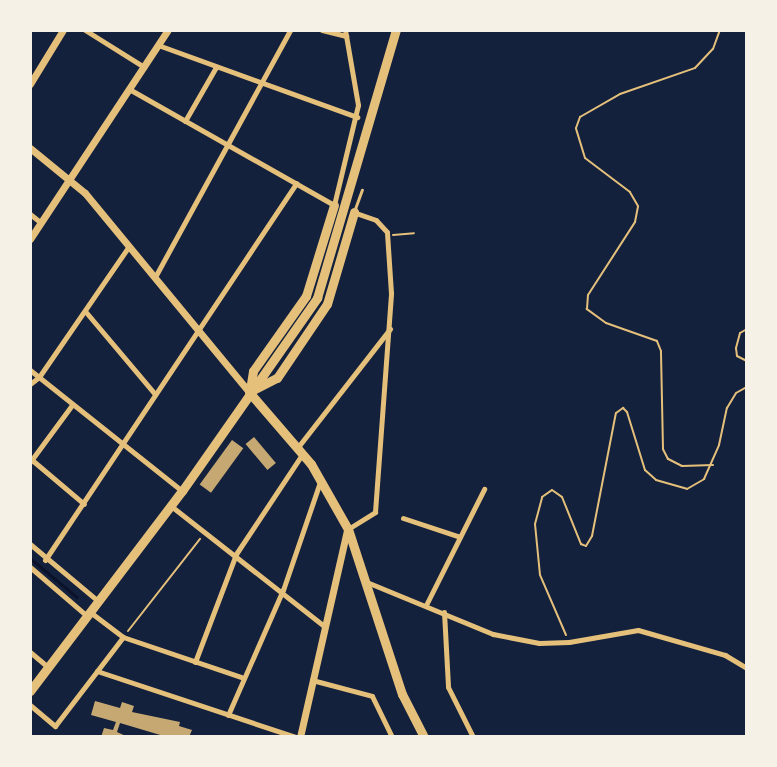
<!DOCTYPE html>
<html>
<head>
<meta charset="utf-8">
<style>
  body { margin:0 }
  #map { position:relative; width:777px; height:767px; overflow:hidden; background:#14213d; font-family:"Alegreya Sans",sans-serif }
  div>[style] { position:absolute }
  .stream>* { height:2.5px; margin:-1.25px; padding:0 1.25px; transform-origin:1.25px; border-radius:1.25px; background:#0b132b }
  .building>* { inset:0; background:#c6a872; transform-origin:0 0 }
  .path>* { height:2px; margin:-1px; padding:0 1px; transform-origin:1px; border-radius:1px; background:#e5c07b }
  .service>* { height:2.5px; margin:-1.25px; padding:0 1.25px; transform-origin:1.25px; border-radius:1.25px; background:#e5c07b }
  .minor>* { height:5px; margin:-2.5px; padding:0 2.5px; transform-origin:2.5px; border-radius:2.5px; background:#e5c07b }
  .tertiary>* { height:7px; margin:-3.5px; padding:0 3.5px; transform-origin:3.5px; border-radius:3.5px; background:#e5c07b }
  .trunk>* { height:9px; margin:-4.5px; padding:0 4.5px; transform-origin:4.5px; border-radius:4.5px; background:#e5c07b }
  span { translate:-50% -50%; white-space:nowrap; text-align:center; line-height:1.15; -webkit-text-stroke:7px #f6f1e7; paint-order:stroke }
  .frame { position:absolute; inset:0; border:32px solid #f6f1e7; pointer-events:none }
</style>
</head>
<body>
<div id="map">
  <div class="stream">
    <i style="left:30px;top:558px;width:61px;rotate:39.7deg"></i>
  </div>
  <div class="building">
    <i style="left:254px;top:437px;width:34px;height:11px;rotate:50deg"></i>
    <i style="left:232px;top:440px;width:14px;height:55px;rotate:36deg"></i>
    <i style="clip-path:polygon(95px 701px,120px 708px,122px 702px,134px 706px,132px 712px,180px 722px,179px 726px,192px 730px,189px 737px,167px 737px,120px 723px,117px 732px,128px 737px,101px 737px,104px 728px,113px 730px,116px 722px,91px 715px)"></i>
  </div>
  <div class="path">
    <i style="left:393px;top:235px;width:21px;rotate:-5deg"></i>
    <i style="left:747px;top:329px;width:8px;rotate:150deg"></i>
    <i style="left:740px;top:333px;width:16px;rotate:105deg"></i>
    <i style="left:736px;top:348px;width:8px;rotate:83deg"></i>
    <i style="left:737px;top:356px;width:11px;rotate:27deg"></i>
    <i style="left:713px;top:465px;width:31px;rotate:178deg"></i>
    <i style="left:682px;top:466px;width:16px;rotate:-153deg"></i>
    <i style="left:668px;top:459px;width:11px;rotate:-117deg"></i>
    <i style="left:663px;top:449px;width:98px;rotate:-91.2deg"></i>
    <i style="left:661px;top:351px;width:11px;rotate:-112deg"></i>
    <i style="left:657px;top:341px;width:54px;rotate:-160.6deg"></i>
    <i style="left:606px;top:323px;width:24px;rotate:-144deg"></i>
    <i style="left:587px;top:309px;width:14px;rotate:-86deg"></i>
    <i style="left:588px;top:295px;width:87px;rotate:-57.2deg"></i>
    <i style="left:635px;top:222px;width:16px;rotate:-79deg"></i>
    <i style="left:638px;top:206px;width:16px;rotate:-120deg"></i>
    <i style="left:630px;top:192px;width:56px;rotate:-142.9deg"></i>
    <i style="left:585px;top:158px;width:31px;rotate:-107deg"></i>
    <i style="left:576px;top:128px;width:12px;rotate:-70deg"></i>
    <i style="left:580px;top:117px;width:46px;rotate:-29.9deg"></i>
    <i style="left:620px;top:94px;width:79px;rotate:-19.1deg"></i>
    <i style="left:695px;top:68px;width:26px;rotate:-47deg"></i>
    <i style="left:713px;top:49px;width:20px;rotate:-70deg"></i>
    <i style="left:128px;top:631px;width:117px;rotate:-52deg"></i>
    <i style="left:566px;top:635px;width:65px;rotate:-113.4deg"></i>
    <i style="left:540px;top:575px;width:51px;rotate:-95.6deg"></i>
    <i style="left:535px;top:524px;width:28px;rotate:-75deg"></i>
    <i style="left:542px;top:497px;width:12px;rotate:-35deg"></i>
    <i style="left:552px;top:490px;width:12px;rotate:35deg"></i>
    <i style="left:562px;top:497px;width:51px;rotate:68deg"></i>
    <i style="left:581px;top:544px;width:5px;rotate:22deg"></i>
    <i style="left:586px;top:546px;width:12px;rotate:-59deg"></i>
    <i style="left:592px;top:536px;width:125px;rotate:-79deg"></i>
    <i style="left:616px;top:413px;width:9px;rotate:-36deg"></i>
    <i style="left:623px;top:408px;width:6px;rotate:45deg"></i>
    <i style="left:627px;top:412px;width:61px;rotate:72.8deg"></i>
    <i style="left:645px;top:470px;width:15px;rotate:42deg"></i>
    <i style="left:656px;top:480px;width:32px;rotate:16deg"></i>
    <i style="left:687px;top:489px;width:20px;rotate:-30deg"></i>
    <i style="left:704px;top:479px;width:37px;rotate:-66deg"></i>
    <i style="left:719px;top:445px;width:38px;rotate:-78deg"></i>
    <i style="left:727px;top:408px;width:17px;rotate:-59deg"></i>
    <i style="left:736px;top:393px;width:13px;rotate:-29deg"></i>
  </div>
  <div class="service">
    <i style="left:355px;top:209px;width:20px;rotate:-70deg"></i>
  </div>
  <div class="minor">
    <i style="left:85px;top:30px;width:70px;rotate:32.1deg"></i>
    <i style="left:322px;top:30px;width:25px;rotate:14deg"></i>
    <i style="left:158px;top:45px;width:212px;rotate:19.9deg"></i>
    <i style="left:129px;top:89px;width:236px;rotate:29.5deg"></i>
    <i style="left:185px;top:121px;width:62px;rotate:-60.1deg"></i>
    <i style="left:334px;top:205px;width:103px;rotate:-76.5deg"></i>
    <i style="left:358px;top:105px;width:76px;rotate:-99.8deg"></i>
    <i style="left:30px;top:214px;width:14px;rotate:39deg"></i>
    <i style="left:155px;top:277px;width:281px;rotate:-61.3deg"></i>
    <i style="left:85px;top:311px;width:109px;rotate:49.9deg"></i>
    <i style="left:30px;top:370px;width:194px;rotate:38.5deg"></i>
    <i style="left:30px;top:384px;width:11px;rotate:-38deg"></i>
    <i style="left:39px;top:377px;width:159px;rotate:-55.5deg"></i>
    <i style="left:298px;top:447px;width:150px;rotate:-52.1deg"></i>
    <i style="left:32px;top:460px;width:68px;rotate:40.2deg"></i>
    <i style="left:30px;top:462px;width:71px;rotate:-53.6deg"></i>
    <i style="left:171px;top:506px;width:194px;rotate:38.1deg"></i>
    <i style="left:403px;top:518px;width:60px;rotate:18.4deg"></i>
    <i style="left:348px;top:529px;width:32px;rotate:-32deg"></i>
    <i style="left:375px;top:512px;width:220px;rotate:-85.8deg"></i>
    <i style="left:391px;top:293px;width:61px;rotate:-93.8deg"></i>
    <i style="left:387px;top:232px;width:16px;rotate:-133deg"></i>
    <i style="left:376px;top:220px;width:24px;rotate:-161deg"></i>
    <i style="left:30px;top:544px;width:89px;rotate:40deg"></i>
    <i style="left:45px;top:560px;width:453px;rotate:-56.3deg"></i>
    <i style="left:30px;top:567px;width:75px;rotate:40.7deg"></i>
    <i style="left:369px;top:583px;width:134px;rotate:22.4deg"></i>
    <i style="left:493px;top:634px;width:47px;rotate:11.1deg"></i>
    <i style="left:539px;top:643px;width:30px;rotate:-2deg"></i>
    <i style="left:569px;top:642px;width:70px;rotate:-9.9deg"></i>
    <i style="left:638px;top:630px;width:91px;rotate:16deg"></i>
    <i style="left:725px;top:655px;width:26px;rotate:31deg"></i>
    <i style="left:426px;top:605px;width:130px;rotate:-63.4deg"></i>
    <i style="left:90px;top:612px;width:41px;rotate:37.1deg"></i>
    <i style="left:123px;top:637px;width:125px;rotate:18.7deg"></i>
    <i style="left:444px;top:612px;width:75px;rotate:86.9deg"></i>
    <i style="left:448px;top:687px;width:56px;rotate:63.4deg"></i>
    <i style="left:123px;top:637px;width:43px;rotate:127.4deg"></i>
    <i style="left:97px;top:671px;width:209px;rotate:18.4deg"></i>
    <i style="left:30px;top:652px;width:23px;rotate:40deg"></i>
    <i style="left:195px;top:662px;width:116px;rotate:-69.2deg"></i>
    <i style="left:236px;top:554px;width:121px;rotate:-56.4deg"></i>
    <i style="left:312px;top:680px;width:62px;rotate:14.9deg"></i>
    <i style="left:372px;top:696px;width:46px;rotate:64deg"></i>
    <i style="left:30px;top:705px;width:33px;rotate:40deg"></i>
    <i style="left:55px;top:726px;width:69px;rotate:-52.6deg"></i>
    <i style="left:228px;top:715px;width:137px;rotate:-66.3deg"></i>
    <i style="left:283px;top:590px;width:114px;rotate:-71.1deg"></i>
  </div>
  <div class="tertiary">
    <i style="left:30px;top:84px;width:63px;rotate:-58.6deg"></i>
    <i style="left:30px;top:148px;width:71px;rotate:39.3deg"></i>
    <i style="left:85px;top:193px;width:258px;rotate:50.5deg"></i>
    <i style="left:30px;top:239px;width:250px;rotate:-56.6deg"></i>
    <i style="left:300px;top:737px;width:212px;rotate:-77.2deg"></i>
  </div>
  <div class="trunk">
    <i style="left:250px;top:390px;width:19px;rotate:-81deg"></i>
    <i style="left:253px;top:371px;width:92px;rotate:-54.8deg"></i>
    <i style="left:306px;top:296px;width:95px;rotate:-72.9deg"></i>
    <i style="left:251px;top:391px;width:29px;rotate:-27deg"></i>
    <i style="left:277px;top:378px;width:89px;rotate:-56deg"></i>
    <i style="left:327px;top:304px;width:96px;rotate:-73.6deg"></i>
    <i style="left:249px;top:392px;width:95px;rotate:49.3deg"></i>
    <i style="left:311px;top:464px;width:75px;rotate:60.4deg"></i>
    <i style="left:348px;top:529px;width:174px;rotate:71.9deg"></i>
    <i style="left:402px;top:694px;width:48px;rotate:62.9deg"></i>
    <i style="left:30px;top:691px;width:251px;rotate:-52.8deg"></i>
    <i style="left:182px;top:491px;width:236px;rotate:-55deg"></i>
    <i style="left:317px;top:298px;width:279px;rotate:-73.6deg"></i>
  </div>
  <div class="frame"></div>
</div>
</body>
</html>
